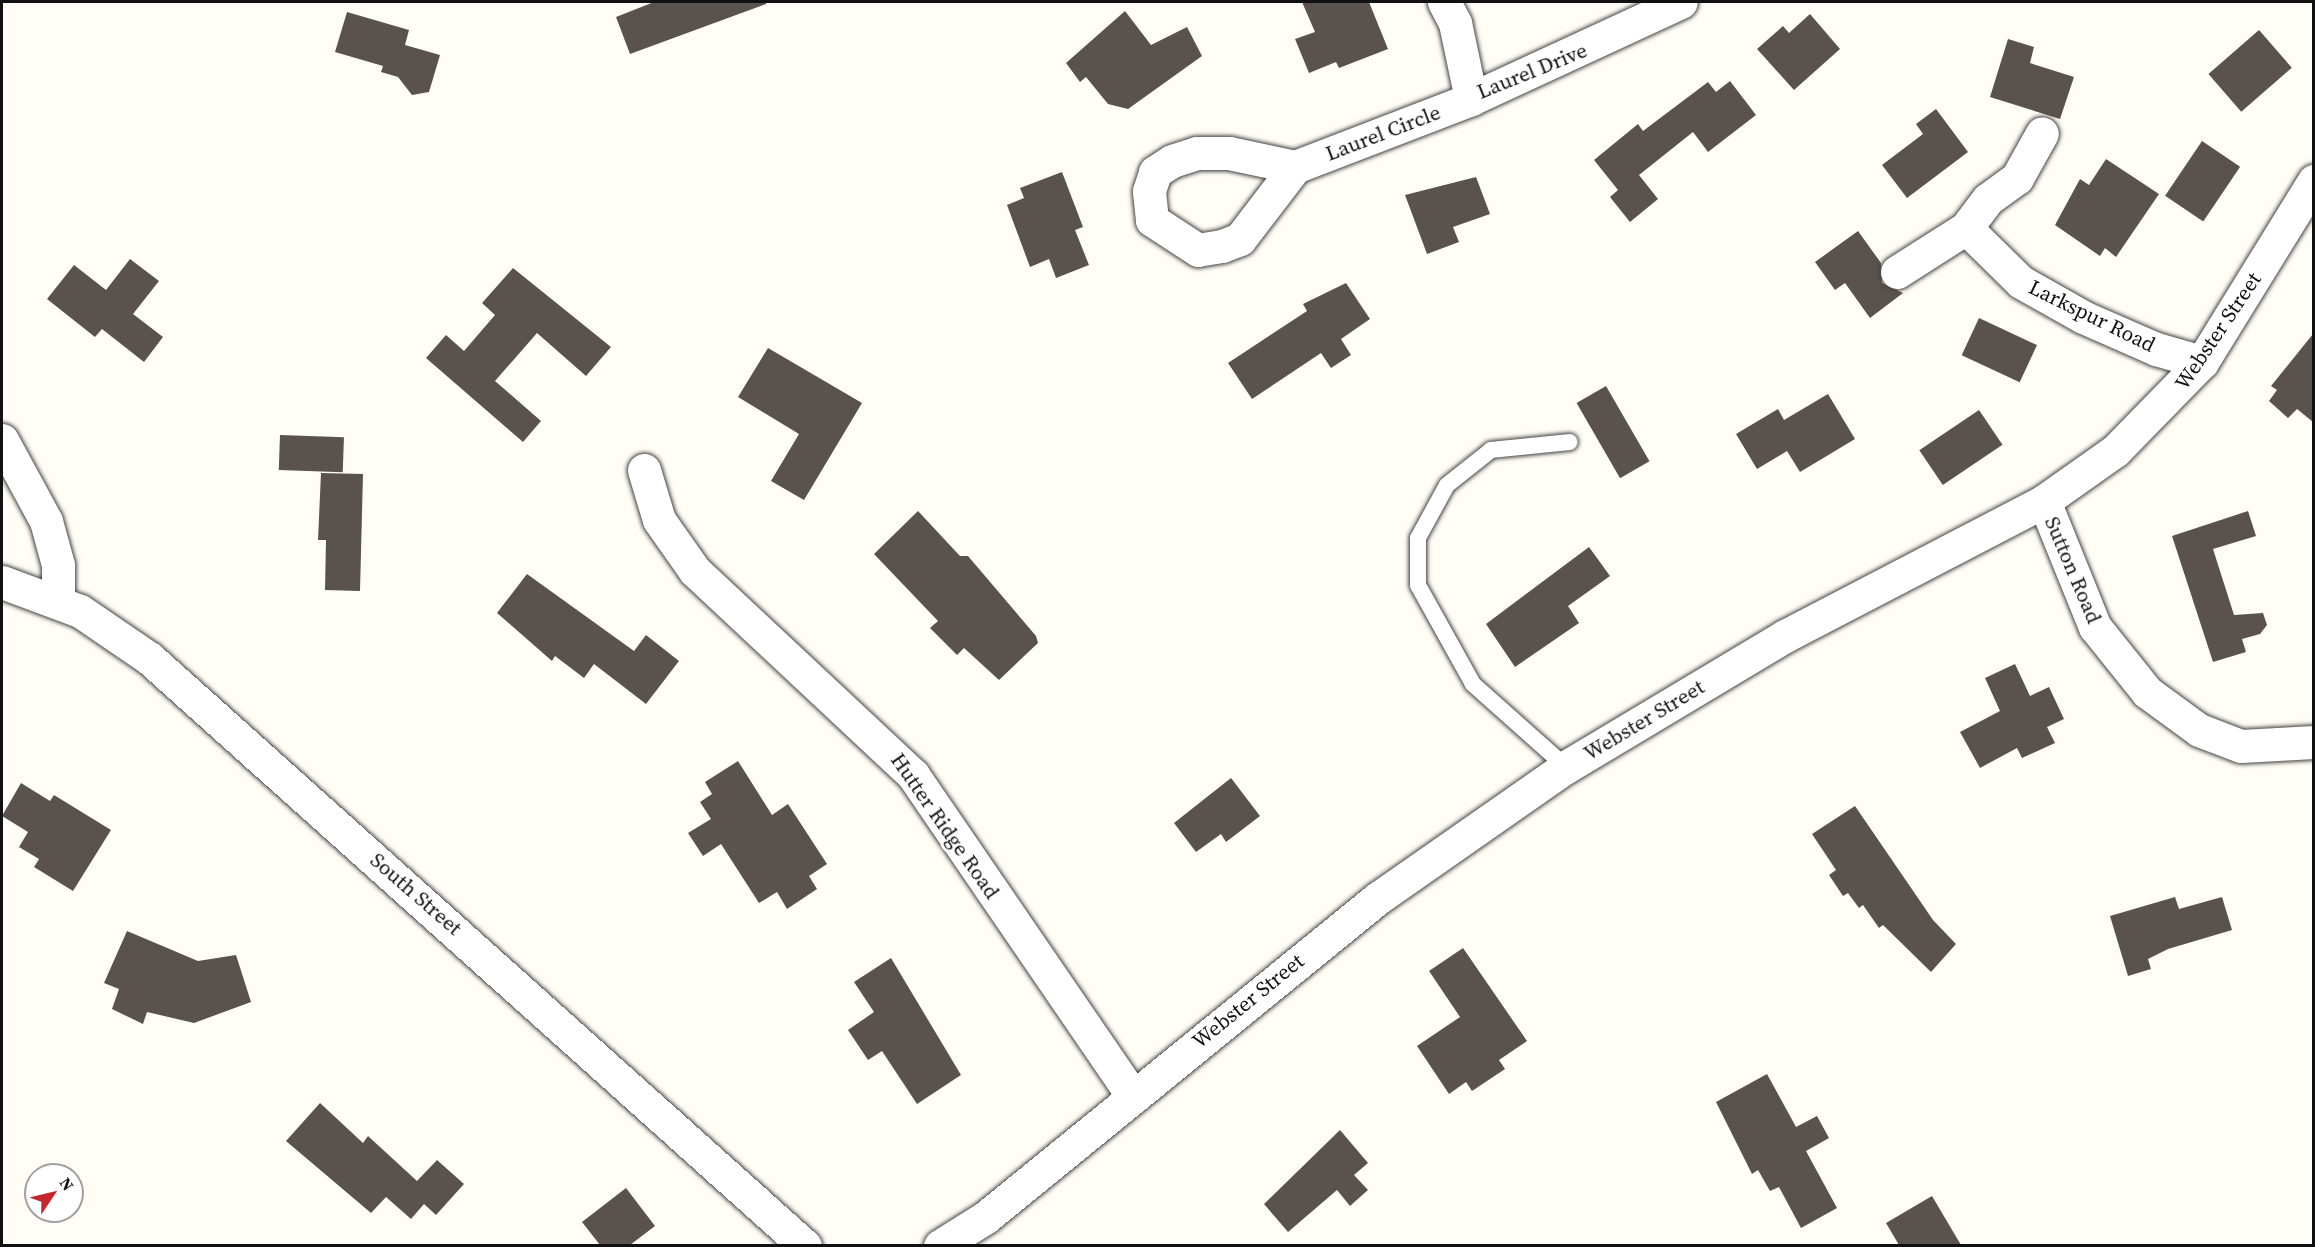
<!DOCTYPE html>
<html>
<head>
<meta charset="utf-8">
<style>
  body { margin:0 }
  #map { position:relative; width:2315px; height:1247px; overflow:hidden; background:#fffdf5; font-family:"Source Serif 4",serif }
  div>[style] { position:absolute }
  .building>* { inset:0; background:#5a524d; transform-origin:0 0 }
  .roads { filter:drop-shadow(0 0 2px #444) drop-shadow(0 0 2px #444) }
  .service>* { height:16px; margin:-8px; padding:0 8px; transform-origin:8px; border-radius:8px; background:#fff }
  .minor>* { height:33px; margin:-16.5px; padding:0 16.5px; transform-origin:16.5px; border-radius:16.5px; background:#fff }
  .tertiary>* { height:33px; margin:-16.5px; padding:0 16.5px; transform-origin:16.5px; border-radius:16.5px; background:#fff }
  span { translate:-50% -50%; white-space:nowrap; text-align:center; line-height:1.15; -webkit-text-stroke:6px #fff; paint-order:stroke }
  .street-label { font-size:21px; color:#111 }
  .frame { position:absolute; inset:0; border:3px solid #111; pointer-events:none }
  .north { position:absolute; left:24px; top:1163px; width:60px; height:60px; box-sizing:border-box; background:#fff; border:2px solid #a0a0a0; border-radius:50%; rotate:55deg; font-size:16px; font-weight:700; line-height:24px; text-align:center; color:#111 }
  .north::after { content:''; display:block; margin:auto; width:21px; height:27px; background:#c4262e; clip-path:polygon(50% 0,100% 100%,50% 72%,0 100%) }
</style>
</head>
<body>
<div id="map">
  <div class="building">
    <i style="clip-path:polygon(654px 2px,766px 2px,766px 4px,630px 54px,616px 17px)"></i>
    <i style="clip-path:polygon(1302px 2px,1369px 2px,1388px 49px,1339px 68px,1336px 62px,1309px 73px,1295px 39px,1315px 32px)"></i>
    <i style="clip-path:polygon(1125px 11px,1151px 45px,1187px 27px,1202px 56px,1128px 109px,1108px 104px,1086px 77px,1080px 82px,1066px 63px)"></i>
    <i style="clip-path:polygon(347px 12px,409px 30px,405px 45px,440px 55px,429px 92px,412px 95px,398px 77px,381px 72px,383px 66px,335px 52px)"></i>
    <i style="clip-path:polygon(1810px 14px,1840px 49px,1794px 90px,1757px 49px,1783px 26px,1789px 33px)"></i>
    <i style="left:2259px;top:30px;width:50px;height:67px;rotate:49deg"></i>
    <i style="clip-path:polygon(2008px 39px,2034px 47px,2030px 63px,2074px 77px,2060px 119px,1990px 97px)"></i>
    <i style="clip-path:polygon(1730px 81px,1756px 115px,1708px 152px,1693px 132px,1639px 175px,1658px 199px,1630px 222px,1610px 197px,1618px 190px,1594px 160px,1638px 124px,1643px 131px,1708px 82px,1716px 92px)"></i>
    <i style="clip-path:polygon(1936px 109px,1968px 152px,1907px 198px,1882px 165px,1923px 134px,1916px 124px)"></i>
    <i style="left:2202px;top:141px;width:46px;height:66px;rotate:34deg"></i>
    <i style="clip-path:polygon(2106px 159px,2159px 194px,2116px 257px,2105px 248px,2100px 256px,2055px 225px,2080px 179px,2089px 185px)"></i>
    <i style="clip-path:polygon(1062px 172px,1083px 227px,1075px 230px,1089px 265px,1056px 278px,1049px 259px,1030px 267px,1007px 205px,1024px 198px,1020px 188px)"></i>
    <i style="clip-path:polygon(1476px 177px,1490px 214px,1453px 227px,1459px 242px,1427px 254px,1405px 195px)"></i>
    <i style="clip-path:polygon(1858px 231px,1881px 263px,1882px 283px,1903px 293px,1870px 318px,1845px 283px,1835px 290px,1815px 262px)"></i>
    <i style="clip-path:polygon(130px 259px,159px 281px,133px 314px,163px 337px,144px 362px,102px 329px,95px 337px,47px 299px,74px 265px,106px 290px)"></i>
    <i style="clip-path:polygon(513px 268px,611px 347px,586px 376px,537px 333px,495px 381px,541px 421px,523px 442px,426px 358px,446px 335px,464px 351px,495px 315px,482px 303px)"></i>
    <i style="clip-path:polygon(1346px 283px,1370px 319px,1341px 339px,1351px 355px,1331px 368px,1321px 353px,1252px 399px,1228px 363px,1307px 311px,1303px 304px)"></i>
    <i style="left:1979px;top:318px;width:64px;height:41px;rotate:25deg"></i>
    <i style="clip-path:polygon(2313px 334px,2313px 422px,2297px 409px,2288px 418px,2269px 401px,2277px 390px,2271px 386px)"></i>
    <i style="clip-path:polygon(768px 348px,862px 403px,804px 500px,771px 481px,799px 434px,738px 397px)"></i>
    <i style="left:1606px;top:386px;width:87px;height:34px;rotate:60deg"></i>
    <i style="clip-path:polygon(1828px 394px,1855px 439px,1800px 472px,1787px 451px,1757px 469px,1736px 434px,1778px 409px,1784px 420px)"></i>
    <i style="left:1979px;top:410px;width:42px;height:72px;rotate:56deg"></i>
    <i style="left:280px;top:435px;width:64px;height:35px;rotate:2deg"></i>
    <i style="clip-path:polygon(321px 473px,363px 474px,360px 591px,325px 590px,326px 540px,318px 540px)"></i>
    <i style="clip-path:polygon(918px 511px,960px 556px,968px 556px,1036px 636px,1038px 643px,999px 680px,964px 648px,957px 655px,930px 628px,938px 621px,874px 554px)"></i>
    <i style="clip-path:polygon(2248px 511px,2256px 536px,2213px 549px,2234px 615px,2263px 613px,2267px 625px,2260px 634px,2242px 639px,2246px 652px,2213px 662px,2172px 536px)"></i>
    <i style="clip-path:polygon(1589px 547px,1610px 576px,1568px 606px,1579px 623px,1515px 667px,1486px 624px)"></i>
    <i style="clip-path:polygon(527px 574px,634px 651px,646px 635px,679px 661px,646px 704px,594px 664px,584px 678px,555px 656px,552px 661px,497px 613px)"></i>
    <i style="clip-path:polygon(2015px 664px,2030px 696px,2049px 687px,2064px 719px,2047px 727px,2055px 743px,2022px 758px,2017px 748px,1980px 768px,1960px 732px,2000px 711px,1985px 678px)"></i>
    <i style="clip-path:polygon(738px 761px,772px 815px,788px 804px,827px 864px,809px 876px,817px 889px,787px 909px,777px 892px,759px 903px,721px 844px,703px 856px,688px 833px,711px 819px,700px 802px,712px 794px,705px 782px)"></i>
    <i style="clip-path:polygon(1231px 778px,1260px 816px,1226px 842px,1221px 834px,1196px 852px,1174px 823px)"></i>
    <i style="clip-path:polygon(21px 783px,50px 801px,54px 795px,111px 830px,73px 891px,34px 867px,39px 859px,19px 847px,28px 832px,2px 816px)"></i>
    <i style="clip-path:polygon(1855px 806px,1933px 920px,1956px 944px,1931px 972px,1883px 925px,1879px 928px,1863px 905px,1859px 908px,1848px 893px,1843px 896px,1829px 875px,1836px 870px,1812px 834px)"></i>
    <i style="clip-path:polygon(2175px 897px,2179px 909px,2222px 897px,2232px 930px,2168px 949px,2148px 959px,2151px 969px,2128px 976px,2110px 916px)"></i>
    <i style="clip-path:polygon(127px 931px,198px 961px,236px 955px,251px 1002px,194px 1023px,147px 1012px,143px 1024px,112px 1009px,119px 989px,104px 983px)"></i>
    <i style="clip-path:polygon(1463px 948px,1527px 1041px,1499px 1060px,1505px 1069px,1472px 1091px,1466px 1082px,1449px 1094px,1417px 1046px,1460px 1017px,1429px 971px)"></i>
    <i style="clip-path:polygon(891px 958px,961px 1075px,917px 1104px,882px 1051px,868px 1060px,848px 1030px,874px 1012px,854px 982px)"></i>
    <i style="clip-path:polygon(1767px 1074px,1796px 1127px,1817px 1116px,1829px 1138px,1806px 1151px,1837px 1208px,1801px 1228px,1779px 1187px,1770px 1191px,1758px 1170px,1752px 1174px,1716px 1102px)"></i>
    <i style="clip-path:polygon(320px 1103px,363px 1143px,368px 1136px,417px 1181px,437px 1160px,464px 1184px,436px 1215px,424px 1204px,411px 1219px,386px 1197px,371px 1213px,286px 1141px)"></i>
    <i style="clip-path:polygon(1340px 1130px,1368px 1163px,1354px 1175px,1368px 1190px,1350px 1206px,1337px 1190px,1288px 1232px,1264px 1204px)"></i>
    <i style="clip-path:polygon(626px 1188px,655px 1226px,630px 1245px,600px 1245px,582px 1222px)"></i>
    <i style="clip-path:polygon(1932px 1196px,1961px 1245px,1899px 1245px,1886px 1223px)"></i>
  </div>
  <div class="roads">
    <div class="service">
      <i style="left:1566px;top:767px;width:125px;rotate:-138.3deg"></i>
      <i style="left:1473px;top:684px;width:113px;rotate:-119.1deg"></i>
      <i style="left:1418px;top:585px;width:47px;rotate:-90deg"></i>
      <i style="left:1418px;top:538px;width:60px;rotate:-61.3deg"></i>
      <i style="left:1447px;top:485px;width:56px;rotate:-38.5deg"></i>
      <i style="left:1491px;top:450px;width:79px;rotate:-5.8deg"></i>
    </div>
    <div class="minor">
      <i style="left:1444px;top:2px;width:24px;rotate:62deg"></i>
      <i style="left:1455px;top:23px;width:78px;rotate:78.1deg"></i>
      <i style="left:1471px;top:99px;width:231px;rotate:-24.8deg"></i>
      <i style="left:1295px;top:167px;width:91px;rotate:127.4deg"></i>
      <i style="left:1240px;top:239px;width:19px;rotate:159deg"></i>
      <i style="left:1222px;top:246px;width:24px;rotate:171deg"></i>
      <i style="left:1198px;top:250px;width:55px;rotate:-146.9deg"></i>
      <i style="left:1152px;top:220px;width:29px;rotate:-96deg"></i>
      <i style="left:1149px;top:191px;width:20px;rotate:-72deg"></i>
      <i style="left:1155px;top:172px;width:20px;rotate:-33deg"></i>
      <i style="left:1172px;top:161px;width:26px;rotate:-18deg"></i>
      <i style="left:1197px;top:153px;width:32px"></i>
      <i style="left:1229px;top:153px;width:67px;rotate:12deg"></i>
      <i style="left:1295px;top:167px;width:189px;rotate:-21.1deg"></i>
      <i style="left:1966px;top:228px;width:77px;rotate:44.5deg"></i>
      <i style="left:2021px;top:282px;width:71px;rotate:29.4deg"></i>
      <i style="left:2083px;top:317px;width:80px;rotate:23.7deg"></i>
      <i style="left:2156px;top:349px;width:48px;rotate:15.8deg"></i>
      <i style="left:1897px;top:272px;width:82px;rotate:-32.5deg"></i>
      <i style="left:1966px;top:228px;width:36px;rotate:-53deg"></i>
      <i style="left:1988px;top:199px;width:36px;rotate:-36deg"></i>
      <i style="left:2017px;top:178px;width:51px;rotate:-60.9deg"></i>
      <i style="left:644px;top:470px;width:52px;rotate:73.3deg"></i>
      <i style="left:659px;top:520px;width:62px;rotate:54.8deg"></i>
      <i style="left:695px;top:571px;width:299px;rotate:43.1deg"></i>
      <i style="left:913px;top:775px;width:389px;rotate:55.6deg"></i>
      <i style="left:2044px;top:501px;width:136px;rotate:68deg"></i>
      <i style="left:2095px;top:627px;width:83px;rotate:51.3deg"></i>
      <i style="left:2147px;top:692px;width:64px;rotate:36.2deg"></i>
      <i style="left:2199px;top:730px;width:45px;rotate:20.9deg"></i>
      <i style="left:2241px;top:746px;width:73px;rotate:-3.1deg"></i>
    </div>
    <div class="tertiary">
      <i style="left:2px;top:440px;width:92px;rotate:61.5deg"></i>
      <i style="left:46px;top:521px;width:46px;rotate:74.7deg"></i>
      <i style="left:58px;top:565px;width:34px;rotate:90deg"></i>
      <i style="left:2px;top:582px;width:83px;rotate:20.4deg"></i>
      <i style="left:80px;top:611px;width:83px;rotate:34.3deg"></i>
      <i style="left:149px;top:658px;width:881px;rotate:41.87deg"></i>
      <i style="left:940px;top:1246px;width:54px;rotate:-32.2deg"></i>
      <i style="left:986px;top:1217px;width:505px;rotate:-39.14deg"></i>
      <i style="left:1378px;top:898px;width:229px;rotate:-34.9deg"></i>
      <i style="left:1566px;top:767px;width:255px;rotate:-30.9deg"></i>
      <i style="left:1785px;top:636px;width:292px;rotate:-27.5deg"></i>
      <i style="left:2044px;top:501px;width:87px;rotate:-35.2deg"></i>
      <i style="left:2115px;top:451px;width:124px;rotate:-45.7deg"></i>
      <i style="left:2202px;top:362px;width:213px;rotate:-58.3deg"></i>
    </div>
  </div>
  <div class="street-label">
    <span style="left:1532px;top:71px;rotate:-22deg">Laurel Drive</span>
    <span style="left:1383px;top:133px;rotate:-21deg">Laurel Circle</span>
    <span style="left:2092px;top:316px;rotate:26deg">Larkspur Road</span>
    <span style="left:2218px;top:331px;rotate:-56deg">Webster Street</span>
    <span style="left:2073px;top:570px;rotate:67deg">Sutton Road</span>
    <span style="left:1644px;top:720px;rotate:-31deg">Webster Street</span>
    <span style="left:945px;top:826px;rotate:55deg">Hutter Ridge Road</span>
    <span style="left:416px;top:894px;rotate:41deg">South Street</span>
    <span style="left:1248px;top:1001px;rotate:-39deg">Webster Street</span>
  </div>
  <div class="frame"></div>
  <div class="north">N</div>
</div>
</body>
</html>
